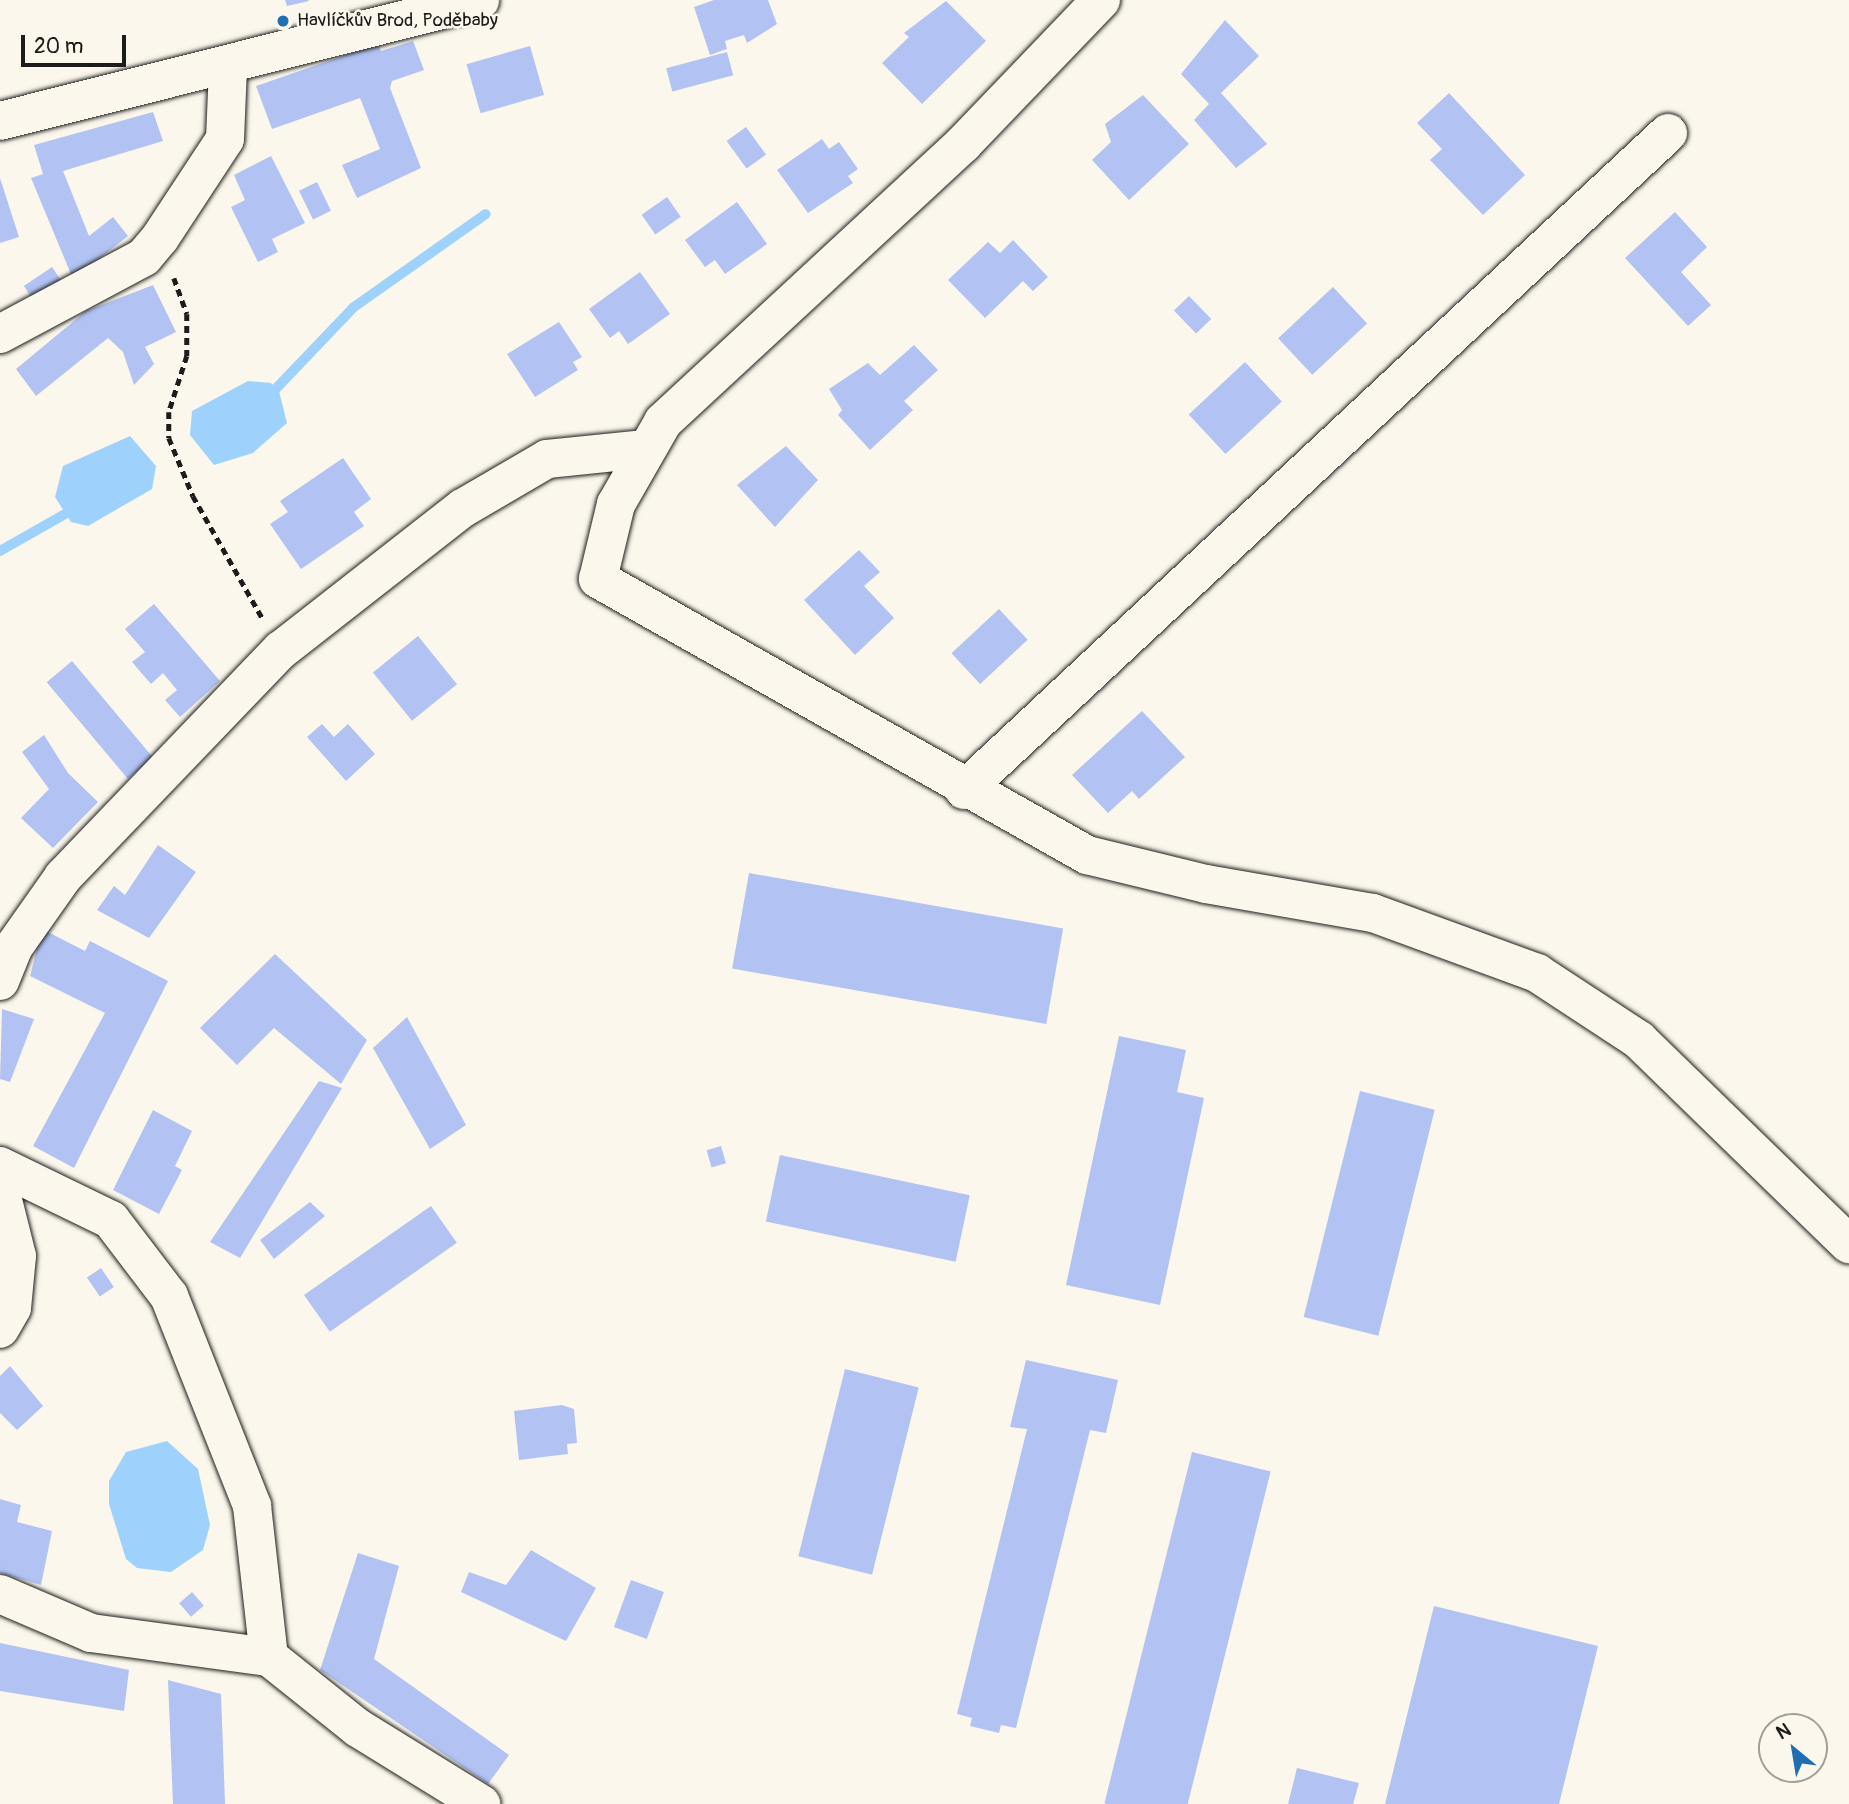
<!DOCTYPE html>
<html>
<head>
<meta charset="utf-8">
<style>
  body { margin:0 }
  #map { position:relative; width:1849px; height:1804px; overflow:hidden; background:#fbf7ec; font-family:Pangolin,sans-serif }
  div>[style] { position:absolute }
  .water>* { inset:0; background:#9ed2fc }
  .stream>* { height:10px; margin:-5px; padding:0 5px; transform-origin:5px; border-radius:5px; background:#9ed2fc }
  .building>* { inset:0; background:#b2c3f3; transform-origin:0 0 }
  .path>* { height:4.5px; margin-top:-2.25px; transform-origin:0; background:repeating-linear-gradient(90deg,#1c1c1c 0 7px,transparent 0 12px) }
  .roads { filter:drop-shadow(0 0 2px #1c1c1c) drop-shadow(0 0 2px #1c1c1c) }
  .minor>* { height:38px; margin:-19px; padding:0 19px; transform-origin:19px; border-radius:19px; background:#fbf7ec }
  .dots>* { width:19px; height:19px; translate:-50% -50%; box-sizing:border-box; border:4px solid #fbf7ec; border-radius:50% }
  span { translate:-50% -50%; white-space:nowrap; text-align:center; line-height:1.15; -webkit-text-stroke:5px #fbf7ec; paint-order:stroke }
  .poi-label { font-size:19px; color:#1c1c1c }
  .left { translate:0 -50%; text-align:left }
  .north { position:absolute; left:1758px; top:1713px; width:70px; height:70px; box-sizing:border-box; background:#fbf7ec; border:2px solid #a29f99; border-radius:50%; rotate:330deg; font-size:19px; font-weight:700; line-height:28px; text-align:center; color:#1c1c1c }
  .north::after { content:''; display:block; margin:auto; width:24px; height:32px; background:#1f6fb2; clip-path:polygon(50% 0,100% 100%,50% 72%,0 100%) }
  .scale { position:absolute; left:21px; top:35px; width:105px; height:32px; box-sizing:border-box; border:4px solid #1c1c1c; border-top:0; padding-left:9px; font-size:21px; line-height:24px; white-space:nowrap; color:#1c1c1c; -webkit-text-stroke:5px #fbf7ec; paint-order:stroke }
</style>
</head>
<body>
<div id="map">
  <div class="water">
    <i style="clip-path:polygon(248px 381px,271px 383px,279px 391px,287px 423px,253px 453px,214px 465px,190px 435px,192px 411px)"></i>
    <i style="clip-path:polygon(130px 436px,156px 466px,152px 489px,88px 526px,71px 522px,55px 497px,63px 466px)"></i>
    <i style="clip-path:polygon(167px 1441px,198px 1469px,210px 1525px,203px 1550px,171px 1572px,137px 1568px,126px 1559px,109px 1504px,109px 1481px,126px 1452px)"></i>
  </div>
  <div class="stream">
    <i style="left:267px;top:398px;width:126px;rotate:-46.3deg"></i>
    <i style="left:354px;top:307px;width:161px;rotate:-35.2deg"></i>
    <i style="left:0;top:551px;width:85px;rotate:-29.6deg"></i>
  </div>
  <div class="building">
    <i style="clip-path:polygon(285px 0,308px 0,309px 1px,287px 6px)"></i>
    <i style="clip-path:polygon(714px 0,768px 0,777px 24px,747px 43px,744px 35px,725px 41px,727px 49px,710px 55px,694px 7px)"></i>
    <i style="clip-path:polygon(946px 1px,986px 41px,922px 104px,882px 63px,909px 37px,904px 33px)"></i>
    <i style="clip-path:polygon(1225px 20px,1259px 56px,1221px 93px,1267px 144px,1236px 168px,1194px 120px,1209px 104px,1181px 74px)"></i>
    <i style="clip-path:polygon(413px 41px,424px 70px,392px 81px,390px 88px,421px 168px,357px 198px,342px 165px,380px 149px,360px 98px,272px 129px,256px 86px,378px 44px,381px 51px)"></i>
    <i style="left:530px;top:46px;width:51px;height:66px;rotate:74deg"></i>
    <i style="left:727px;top:52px;width:24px;height:63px;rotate:75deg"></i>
    <i style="clip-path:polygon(1449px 93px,1525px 175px,1483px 215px,1430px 160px,1442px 149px,1417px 123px)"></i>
    <i style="clip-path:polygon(1143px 95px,1189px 144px,1129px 200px,1092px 160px,1111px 142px,1105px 124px)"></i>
    <i style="clip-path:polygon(153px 112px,163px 141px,63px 171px,89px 236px,113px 217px,128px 236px,73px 279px,31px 178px,43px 174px,34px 145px)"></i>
    <i style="left:746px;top:127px;width:34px;height:24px;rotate:54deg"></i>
    <i style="clip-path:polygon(822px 139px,829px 149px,839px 142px,858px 169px,848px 176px,853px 183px,808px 213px,777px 170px)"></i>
    <i style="clip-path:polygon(271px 156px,305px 223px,272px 239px,278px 252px,258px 262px,231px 207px,245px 200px,234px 175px)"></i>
    <i style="clip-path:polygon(0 178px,19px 237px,0 243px)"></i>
    <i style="left:317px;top:182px;width:32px;height:20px;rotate:64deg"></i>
    <i style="left:667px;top:197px;width:24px;height:31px;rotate:55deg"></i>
    <i style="clip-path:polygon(737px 202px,767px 244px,725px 274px,715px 260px,705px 267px,685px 240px)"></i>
    <i style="clip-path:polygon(1675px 212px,1707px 247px,1681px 272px,1711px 305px,1688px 326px,1625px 258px)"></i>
    <i style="clip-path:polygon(1013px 240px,1048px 277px,1033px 291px,1023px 281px,985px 318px,948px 280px,988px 242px,1000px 253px)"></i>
    <i style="left:52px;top:267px;width:22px;height:34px;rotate:56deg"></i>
    <i style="clip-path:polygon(640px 272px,670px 314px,628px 344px,619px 331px,610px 338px,589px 309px)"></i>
    <i style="clip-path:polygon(153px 285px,176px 332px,145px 347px,154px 364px,134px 385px,123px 352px,108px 338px,36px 396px,16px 369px,86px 311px)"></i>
    <i style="left:1333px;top:287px;width:50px;height:75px;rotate:47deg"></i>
    <i style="left:1189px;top:296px;width:32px;height:21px;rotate:46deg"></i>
    <i style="clip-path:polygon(559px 322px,582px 357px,573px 362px,578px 370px,535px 397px,507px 354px)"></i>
    <i style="clip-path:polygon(914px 345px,938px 370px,904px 401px,913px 410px,870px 450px,838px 415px,842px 410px,829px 389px,868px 363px,880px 375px)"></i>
    <i style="left:1245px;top:362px;width:54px;height:77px;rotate:47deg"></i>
    <i style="clip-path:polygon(786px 446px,818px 480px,775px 527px,737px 485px)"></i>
    <i style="clip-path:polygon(343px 458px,371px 499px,354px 512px,364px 526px,301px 569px,270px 524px,288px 512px,280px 501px)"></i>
    <i style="clip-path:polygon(859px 550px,880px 572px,864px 586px,894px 618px,855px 655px,804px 600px)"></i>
    <i style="clip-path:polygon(154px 604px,220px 681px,180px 717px,165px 700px,177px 690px,163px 673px,151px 684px,132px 662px,145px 652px,125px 629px)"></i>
    <i style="left:999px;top:609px;width:42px;height:65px;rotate:47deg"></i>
    <i style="left:418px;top:636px;width:62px;height:58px;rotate:51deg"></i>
    <i style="left:72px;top:661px;width:126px;height:33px;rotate:50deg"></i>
    <i style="clip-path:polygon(1142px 711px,1185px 757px,1139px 799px,1132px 791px,1108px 813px,1072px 775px)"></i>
    <i style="clip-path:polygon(322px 724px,334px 737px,348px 724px,375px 754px,346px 781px,307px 737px)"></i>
    <i style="clip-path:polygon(44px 735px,68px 773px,98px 802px,53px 848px,21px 818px,49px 789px,22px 752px)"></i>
    <i style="clip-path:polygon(158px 845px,196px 872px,149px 938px,97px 910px,114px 886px,125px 895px)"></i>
    <i style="left:749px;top:873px;width:319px;height:97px;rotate:10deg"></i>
    <i style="clip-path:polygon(42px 929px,85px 951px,90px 941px,168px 981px,74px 1168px,33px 1146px,105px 1013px,30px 976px)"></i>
    <i style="clip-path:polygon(275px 954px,367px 1040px,341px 1084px,274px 1028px,237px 1065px,200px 1028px)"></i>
    <i style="clip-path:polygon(2px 1009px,34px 1019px,10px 1082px,0 1079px)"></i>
    <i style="clip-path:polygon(407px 1017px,466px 1125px,430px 1149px,373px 1048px)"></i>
    <i style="clip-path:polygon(1119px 1036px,1186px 1050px,1177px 1092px,1204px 1098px,1160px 1305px,1066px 1285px)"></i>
    <i style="clip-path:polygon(319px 1081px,342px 1088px,240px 1258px,210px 1242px)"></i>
    <i style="left:1360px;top:1091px;width:77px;height:233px;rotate:14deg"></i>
    <i style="clip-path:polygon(153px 1110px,192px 1131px,175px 1166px,182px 1170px,159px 1214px,113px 1190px)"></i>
    <i style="left:721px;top:1146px;width:18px;height:15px;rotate:74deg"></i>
    <i style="left:780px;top:1155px;width:194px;height:68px;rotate:12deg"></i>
    <i style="clip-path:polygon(310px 1202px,325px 1216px,274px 1259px,260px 1240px)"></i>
    <i style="left:431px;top:1206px;width:45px;height:155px;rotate:55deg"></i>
    <i style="left:101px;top:1268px;width:23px;height:17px;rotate:56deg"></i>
    <i style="clip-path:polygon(1026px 1360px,1118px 1380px,1106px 1433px,1090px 1430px,1016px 1728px,1001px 1725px,999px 1733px,970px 1726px,972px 1718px,957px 1714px,1027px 1429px,1010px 1427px)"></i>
    <i style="clip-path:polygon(10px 1366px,43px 1406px,17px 1430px,0 1413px,0 1376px)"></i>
    <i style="left:845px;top:1369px;width:76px;height:193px;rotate:14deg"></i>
    <i style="clip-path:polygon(562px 1405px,574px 1409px,577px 1443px,567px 1444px,568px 1454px,519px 1460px,514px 1411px)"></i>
    <i style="left:1192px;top:1452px;width:81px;height:362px;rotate:14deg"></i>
    <i style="clip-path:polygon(0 1499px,21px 1505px,17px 1522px,52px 1531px,41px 1585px,0 1573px)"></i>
    <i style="clip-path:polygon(531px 1550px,596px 1588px,566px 1641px,461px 1592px,469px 1572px,506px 1585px)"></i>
    <i style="clip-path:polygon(358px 1553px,399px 1566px,374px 1659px,509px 1755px,488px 1784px,320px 1670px)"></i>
    <i style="left:631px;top:1580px;width:35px;height:50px;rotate:20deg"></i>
    <i style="left:192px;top:1592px;width:18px;height:17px;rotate:49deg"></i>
    <i style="clip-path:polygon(1434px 1606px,1598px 1646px,1559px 1804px,1385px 1804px)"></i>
    <i style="clip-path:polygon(0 1643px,129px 1670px,124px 1711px,0 1691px)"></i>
    <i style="clip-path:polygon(168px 1680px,221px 1694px,225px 1804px,173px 1804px)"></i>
    <i style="clip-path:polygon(1297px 1768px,1359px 1783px,1353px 1804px,1288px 1804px)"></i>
  </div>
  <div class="path">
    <i style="left:174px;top:278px;width:38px;rotate:70deg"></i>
    <i style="left:187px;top:314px;width:42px;rotate:90deg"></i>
    <i style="left:187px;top:356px;width:59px;rotate:107.8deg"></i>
    <i style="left:169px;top:412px;width:26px;rotate:90deg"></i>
    <i style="left:169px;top:438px;width:63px;rotate:67.5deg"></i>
    <i style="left:193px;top:496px;width:142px;rotate:60.4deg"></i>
  </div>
  <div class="roads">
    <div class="minor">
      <i style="left:1101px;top:0;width:199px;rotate:133.8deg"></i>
      <i style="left:963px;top:144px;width:409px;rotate:137.2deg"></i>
      <i style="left:663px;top:422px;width:95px;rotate:119.8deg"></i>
      <i style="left:616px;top:504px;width:77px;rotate:103.5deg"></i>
      <i style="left:598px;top:579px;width:562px;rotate:29.44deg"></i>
      <i style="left:1087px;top:855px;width:122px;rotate:13.7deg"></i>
      <i style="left:1206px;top:884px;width:169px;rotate:9.9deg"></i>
      <i style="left:1373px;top:913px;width:175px;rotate:20.1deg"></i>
      <i style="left:1537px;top:973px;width:122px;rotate:33.3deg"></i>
      <i style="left:1639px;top:1040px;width:293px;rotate:44.2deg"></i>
      <i style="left:0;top:121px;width:495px;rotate:-14.1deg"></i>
      <i style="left:0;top:334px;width:163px;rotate:-28.1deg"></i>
      <i style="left:144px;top:257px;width:25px;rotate:-50deg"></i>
      <i style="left:160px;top:238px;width:118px;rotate:-56.7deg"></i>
      <i style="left:225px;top:139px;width:72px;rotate:-87.6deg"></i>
      <i style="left:964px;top:790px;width:963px;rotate:-43.02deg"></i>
      <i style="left:0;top:981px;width:35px;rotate:-68deg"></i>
      <i style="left:13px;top:948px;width:87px;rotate:-54.8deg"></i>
      <i style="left:63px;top:877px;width:315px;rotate:-46.2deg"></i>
      <i style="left:281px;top:650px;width:231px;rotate:-38deg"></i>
      <i style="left:463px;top:508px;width:97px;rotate:-30.3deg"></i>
      <i style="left:547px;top:459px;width:97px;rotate:-5.9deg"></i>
      <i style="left:0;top:1166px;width:123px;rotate:25.9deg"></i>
      <i style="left:111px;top:1220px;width:96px;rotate:52.7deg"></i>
      <i style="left:169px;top:1296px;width:226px;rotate:68.4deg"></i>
      <i style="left:252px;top:1506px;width:152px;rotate:83.6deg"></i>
      <i style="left:0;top:1188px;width:70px;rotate:76deg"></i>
      <i style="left:17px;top:1256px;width:52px;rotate:95.5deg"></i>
      <i style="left:12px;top:1308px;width:24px;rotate:120deg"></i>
      <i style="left:0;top:1594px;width:99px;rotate:23.2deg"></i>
      <i style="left:91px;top:1633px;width:180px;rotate:7.7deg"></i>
      <i style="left:269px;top:1657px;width:114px;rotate:38.6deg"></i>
      <i style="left:358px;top:1728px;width:145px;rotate:31.7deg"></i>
    </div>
  </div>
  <div class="dots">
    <i style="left:283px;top:21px;background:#1f6fb2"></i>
  </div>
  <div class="poi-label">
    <span class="left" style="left:297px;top:21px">Havlíčkův Brod, Poděbaby</span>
  </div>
  <div class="north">N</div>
  <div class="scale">20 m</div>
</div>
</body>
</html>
